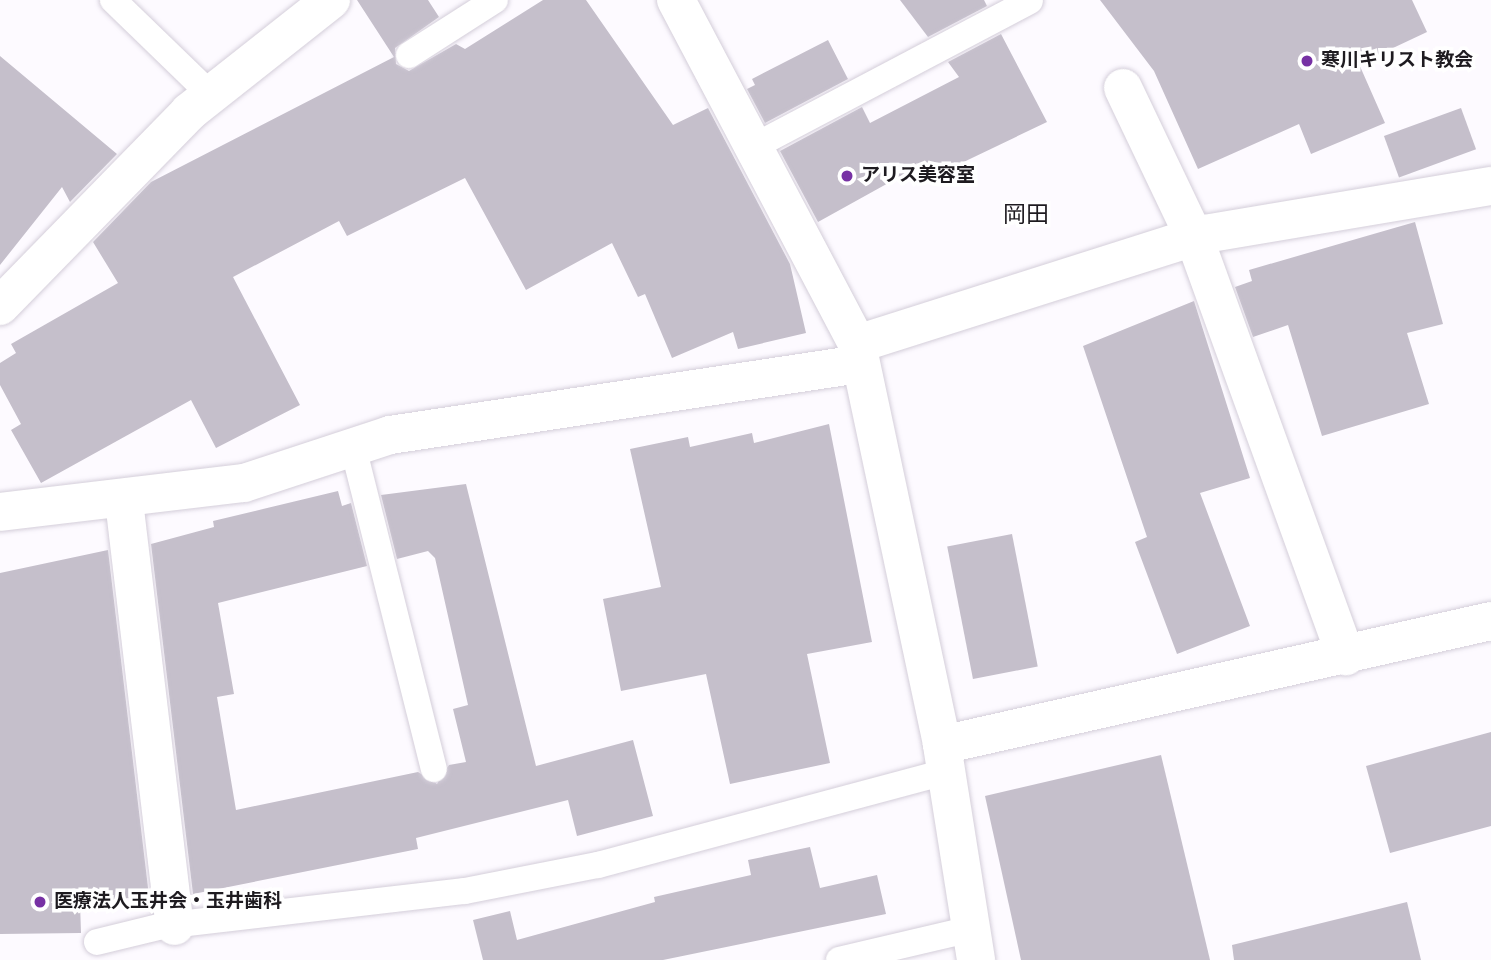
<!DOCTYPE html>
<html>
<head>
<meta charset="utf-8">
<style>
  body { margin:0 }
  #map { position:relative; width:1491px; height:960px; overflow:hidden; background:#fdfaff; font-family:Karla,"Noto Sans JP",sans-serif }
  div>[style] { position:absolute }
  .building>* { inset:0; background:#c5bfcb; transform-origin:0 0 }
  .roads { filter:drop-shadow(0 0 2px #d4ceda) drop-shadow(0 0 2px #d4ceda) }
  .service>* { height:26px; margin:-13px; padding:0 13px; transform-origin:13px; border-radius:13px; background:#fff }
  .minor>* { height:38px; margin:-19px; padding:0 19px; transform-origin:19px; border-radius:19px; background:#fff }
  .dots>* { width:19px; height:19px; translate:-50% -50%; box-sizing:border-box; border:4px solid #fff; border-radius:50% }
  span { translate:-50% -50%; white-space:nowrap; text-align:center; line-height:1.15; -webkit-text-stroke:7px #fff; paint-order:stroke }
  .poi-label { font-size:19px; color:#1e1b20; font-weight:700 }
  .left { translate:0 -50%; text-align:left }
  .quarter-label { font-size:23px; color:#1e1b20 }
</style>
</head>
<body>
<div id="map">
  <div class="building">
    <i style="clip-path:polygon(357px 0,428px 0,439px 17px,395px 48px,396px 64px,409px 71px,456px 44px,465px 49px,543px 0,586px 0,673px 125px,708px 108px,790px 264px,806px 333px,738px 349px,733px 332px,672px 358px,645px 294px,638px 297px,612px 243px,526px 290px,465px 178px,347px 236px,339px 221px,233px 277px,300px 405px,216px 448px,191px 400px,41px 483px,11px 430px,21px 424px,0 385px,0 363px,16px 353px,11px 344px,118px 283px,93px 242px,151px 182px,394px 57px)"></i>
    <i style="clip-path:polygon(900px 0,984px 0,987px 6px,928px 37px)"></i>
    <i style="clip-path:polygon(1100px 0,1412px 0,1427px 32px,1359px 64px,1385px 123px,1311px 154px,1299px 124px,1198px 169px,1154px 71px)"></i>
    <i style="clip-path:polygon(1001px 34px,1047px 122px,926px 180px,919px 166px,818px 222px,780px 151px,862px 107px,870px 123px,959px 77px,948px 62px)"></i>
    <i style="clip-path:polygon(828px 40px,848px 79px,765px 123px,747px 89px,755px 85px,752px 79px)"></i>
    <i style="clip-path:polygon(0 56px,117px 154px,70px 202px,62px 187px,0 265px)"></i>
    <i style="left:1461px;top:108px;width:44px;height:82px;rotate:70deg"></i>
    <i style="clip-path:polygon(1415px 222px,1443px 324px,1407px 333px,1429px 404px,1322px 436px,1288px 325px,1253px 337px,1235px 287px,1252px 281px,1249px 270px)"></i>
    <i style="clip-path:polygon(1194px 301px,1250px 478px,1200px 493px,1250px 626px,1177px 654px,1135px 542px,1147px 537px,1083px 346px)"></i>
    <i style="clip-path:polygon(829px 424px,872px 642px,807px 654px,830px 763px,730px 784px,706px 674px,621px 691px,603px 599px,661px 587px,630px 449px,688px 437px,690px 447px,752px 433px,754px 443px)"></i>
    <i style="clip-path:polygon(466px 484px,536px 766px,633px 740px,653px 816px,577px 836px,568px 800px,416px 838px,418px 849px,193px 894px,151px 544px,214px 527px,213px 521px,338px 491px,342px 506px,351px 503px,367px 566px,218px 603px,234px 694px,217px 697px,236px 810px,418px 772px,437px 784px,449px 765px,466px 762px,453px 709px,468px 705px,435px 558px,428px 551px,397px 559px,381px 495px)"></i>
    <i style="left:1012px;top:534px;width:135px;height:66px;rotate:79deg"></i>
    <i style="clip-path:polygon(108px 550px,149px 896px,80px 903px,81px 933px,0 934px,0 573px)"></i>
    <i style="clip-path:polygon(1491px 732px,1491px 826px,1390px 853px,1366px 766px)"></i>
    <i style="clip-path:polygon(1161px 755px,1210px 960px,1021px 960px,985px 796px)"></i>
    <i style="clip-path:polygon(810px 847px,820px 888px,877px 875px,886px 914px,663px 960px,483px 960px,473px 920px,510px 911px,517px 940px,655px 902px,654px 897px,751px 875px,748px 860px)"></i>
    <i style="clip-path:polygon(1407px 902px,1421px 960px,1234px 960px,1232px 945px)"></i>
  </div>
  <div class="roads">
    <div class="service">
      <i style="left:113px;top:0;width:136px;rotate:44.1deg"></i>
      <i style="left:409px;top:55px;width:102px;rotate:-32.6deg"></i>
      <i style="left:753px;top:147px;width:313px;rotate:-27.8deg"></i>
      <i style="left:353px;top:447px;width:332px;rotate:75.9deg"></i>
      <i style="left:97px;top:942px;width:67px;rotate:-13.8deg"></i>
      <i style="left:162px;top:926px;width:305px;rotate:-6.6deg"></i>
      <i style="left:465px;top:891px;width:136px;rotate:-11.1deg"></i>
      <i style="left:598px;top:865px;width:360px;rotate:-15deg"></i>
      <i style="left:839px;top:960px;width:136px;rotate:-13.2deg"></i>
    </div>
    <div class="minor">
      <i style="left:676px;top:0;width:389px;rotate:62.2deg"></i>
      <i style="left:857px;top:344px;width:410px;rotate:78deg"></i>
      <i style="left:942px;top:745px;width:218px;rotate:81deg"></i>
      <i style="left:1123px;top:88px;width:165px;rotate:64.5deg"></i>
      <i style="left:1194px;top:237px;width:446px;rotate:70.1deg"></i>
      <i style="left:0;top:306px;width:271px;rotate:-45.7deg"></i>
      <i style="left:189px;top:112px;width:181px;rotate:-38.3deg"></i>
      <i style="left:857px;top:344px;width:364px;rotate:-17.6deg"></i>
      <i style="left:1204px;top:234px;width:291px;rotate:-9.5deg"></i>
      <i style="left:124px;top:501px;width:428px;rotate:83.2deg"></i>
      <i style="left:0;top:512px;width:246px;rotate:-6.8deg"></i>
      <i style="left:244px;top:483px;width:154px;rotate:-18.2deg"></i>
      <i style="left:390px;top:435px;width:476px;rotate:-8.6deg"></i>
      <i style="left:942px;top:745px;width:563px;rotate:-12.73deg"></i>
    </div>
  </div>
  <div class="dots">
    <i style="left:1307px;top:61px;background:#7731a4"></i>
    <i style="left:847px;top:176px;background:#7731a4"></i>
    <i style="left:40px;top:902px;background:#7731a4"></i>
  </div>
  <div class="poi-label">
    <span class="left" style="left:1321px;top:61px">寒川キリスト教会</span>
    <span class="left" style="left:861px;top:176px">アリス美容室</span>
    <span class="left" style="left:54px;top:902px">医療法人玉井会・玉井歯科</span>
  </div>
  <div class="quarter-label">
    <span style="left:1026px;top:215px">岡田</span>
  </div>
</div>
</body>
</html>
